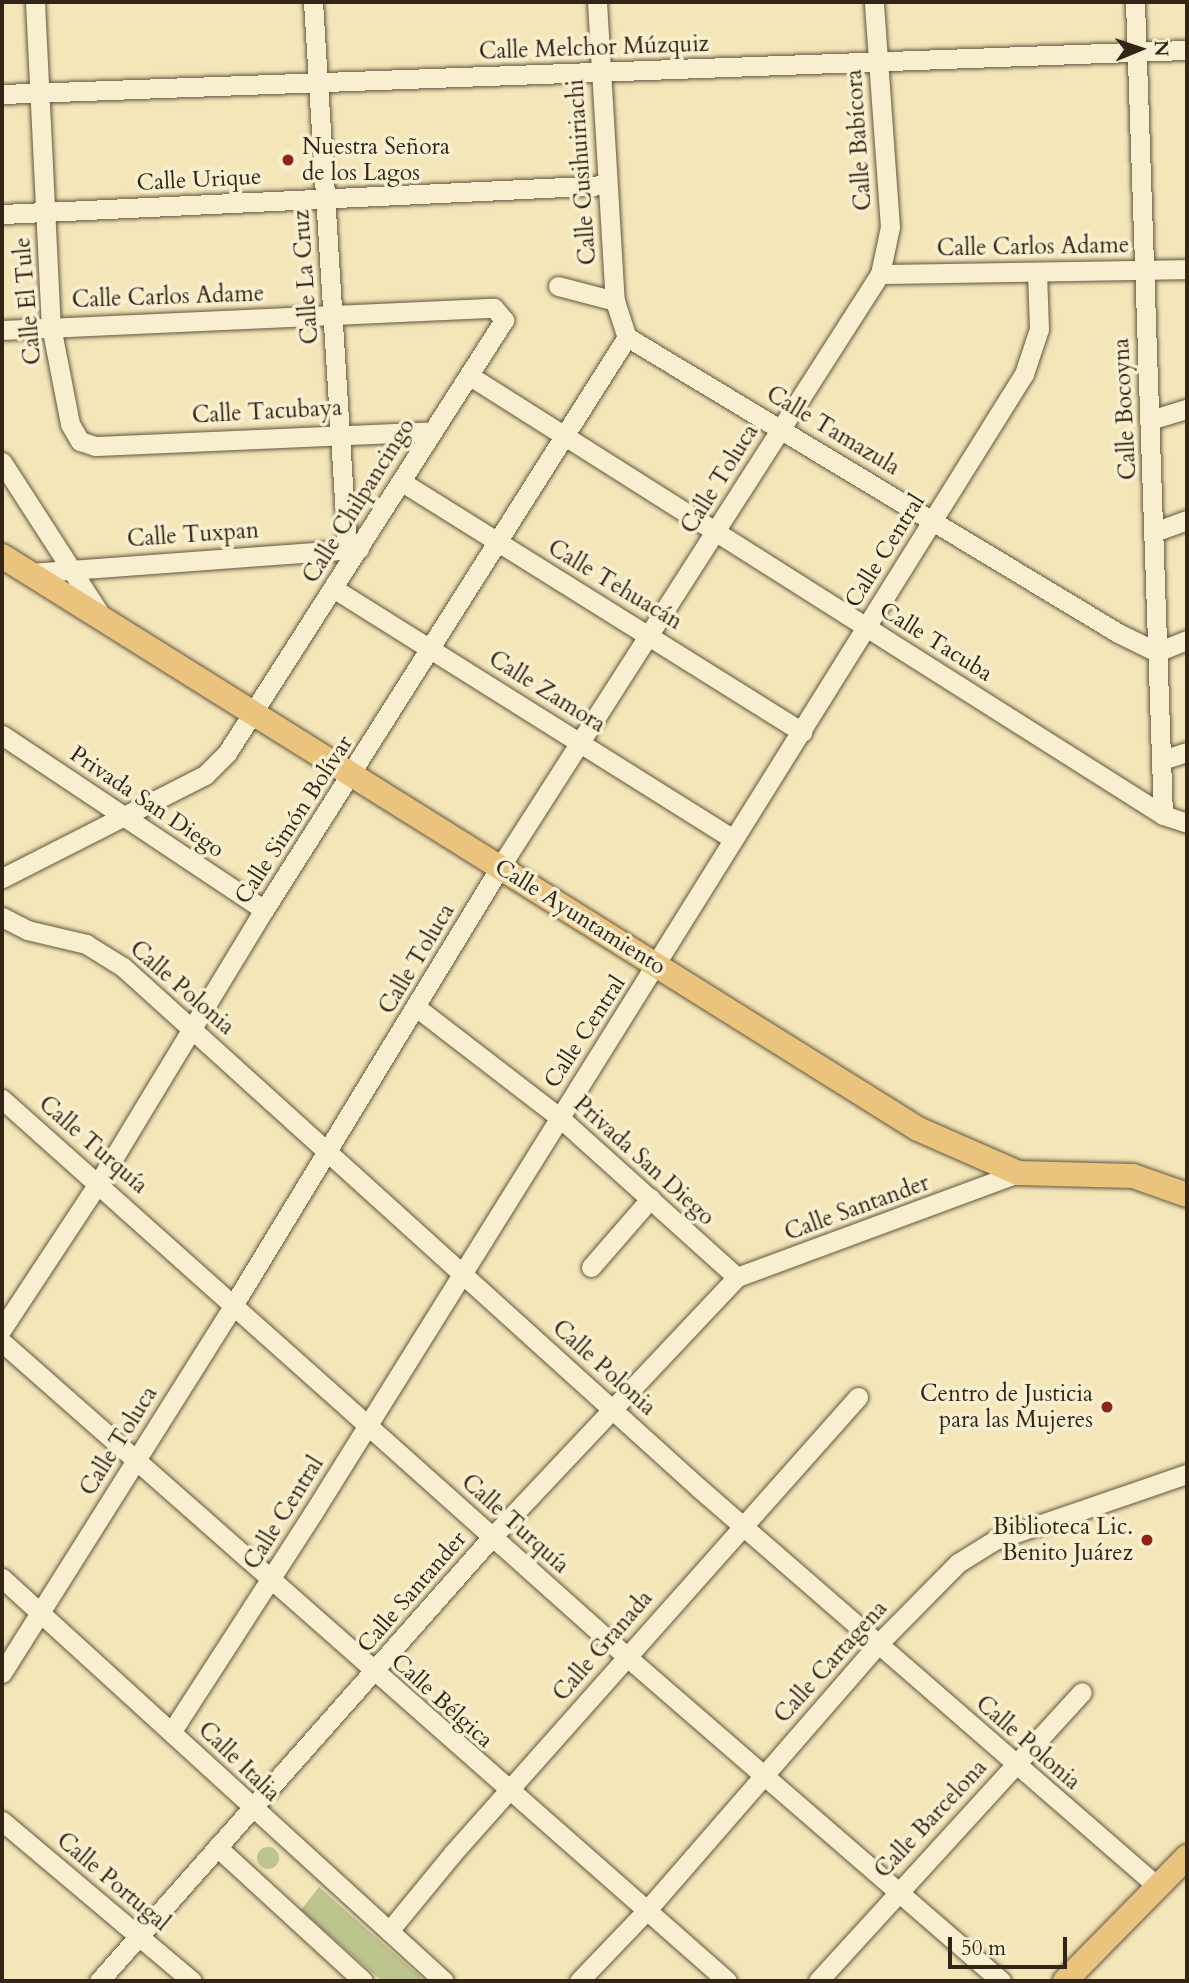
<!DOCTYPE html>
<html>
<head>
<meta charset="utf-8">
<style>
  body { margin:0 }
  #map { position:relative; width:1189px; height:1983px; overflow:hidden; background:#f4e6b8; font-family:Cardo,serif }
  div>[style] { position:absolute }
  .green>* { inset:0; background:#bdc48e }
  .round { border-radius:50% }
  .roads { filter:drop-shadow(0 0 2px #62553f) drop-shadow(0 0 2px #62553f) }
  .minor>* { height:19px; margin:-9.5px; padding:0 9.5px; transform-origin:9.5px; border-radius:9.5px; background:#f8efd1 }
  .major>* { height:24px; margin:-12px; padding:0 12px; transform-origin:12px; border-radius:12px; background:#eac37c }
  .dots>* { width:19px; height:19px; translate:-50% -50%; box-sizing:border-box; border:4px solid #f8efd1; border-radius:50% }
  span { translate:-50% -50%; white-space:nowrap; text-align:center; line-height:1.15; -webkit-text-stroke:7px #f8efd1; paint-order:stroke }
  .street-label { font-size:23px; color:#322517 }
  .poi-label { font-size:23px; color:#322517 }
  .left { translate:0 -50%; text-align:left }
  .right { translate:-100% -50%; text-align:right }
  .frame { position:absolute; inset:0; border:4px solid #322517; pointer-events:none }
  .north { position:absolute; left:1105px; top:14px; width:70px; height:70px; -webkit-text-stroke:5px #f8efd1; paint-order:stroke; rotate:88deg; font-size:19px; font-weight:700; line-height:28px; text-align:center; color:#322517 }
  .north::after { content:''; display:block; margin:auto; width:24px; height:32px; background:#322517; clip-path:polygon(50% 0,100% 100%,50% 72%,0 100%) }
  .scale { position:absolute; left:948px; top:1937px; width:119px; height:32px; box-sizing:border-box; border:4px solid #322517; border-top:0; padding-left:9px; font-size:21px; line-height:24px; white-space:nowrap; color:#322517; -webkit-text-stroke:5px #f8efd1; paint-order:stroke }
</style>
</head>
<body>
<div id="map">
  <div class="green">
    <i class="round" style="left:257px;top:1847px;width:22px;height:22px"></i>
    <i style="clip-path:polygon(319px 1887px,425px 1981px,382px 1981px,301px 1910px)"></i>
  </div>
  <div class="roads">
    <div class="minor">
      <i style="left:35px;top:2px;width:324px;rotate:87.2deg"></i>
      <i style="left:51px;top:326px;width:100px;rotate:79deg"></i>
      <i style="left:70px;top:424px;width:20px;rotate:60deg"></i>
      <i style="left:80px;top:441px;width:16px;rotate:18deg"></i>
      <i style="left:95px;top:446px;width:337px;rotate:-2.5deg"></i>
      <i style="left:313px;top:2px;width:548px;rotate:86.44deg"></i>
      <i style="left:597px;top:2px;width:300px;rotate:86.6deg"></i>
      <i style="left:615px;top:301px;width:38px;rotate:72deg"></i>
      <i style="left:627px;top:337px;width:573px;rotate:31.08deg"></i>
      <i style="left:1118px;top:633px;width:43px;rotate:26deg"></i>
      <i style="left:1157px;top:652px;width:32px;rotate:-22deg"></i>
      <i style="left:1135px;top:2px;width:813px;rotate:88.03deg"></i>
      <i style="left:2px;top:94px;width:1186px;rotate:-2.13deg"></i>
      <i style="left:3px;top:214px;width:604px;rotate:-2.75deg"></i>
      <i style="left:880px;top:274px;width:307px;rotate:-0.9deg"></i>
      <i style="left:558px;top:286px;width:59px;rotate:14.7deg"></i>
      <i style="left:2px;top:330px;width:492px;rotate:-2.6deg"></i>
      <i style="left:494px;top:308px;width:16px;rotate:50deg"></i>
      <i style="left:504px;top:320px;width:514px;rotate:122.61deg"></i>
      <i style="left:227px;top:753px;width:31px;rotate:135deg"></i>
      <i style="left:205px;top:775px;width:228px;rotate:153.1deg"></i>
      <i style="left:470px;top:376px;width:820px;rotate:32.35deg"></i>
      <i style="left:1163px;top:815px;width:25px;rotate:18deg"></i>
      <i style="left:1150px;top:420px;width:39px;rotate:-17deg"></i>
      <i style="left:2px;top:462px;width:184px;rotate:57.2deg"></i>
      <i style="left:402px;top:482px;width:472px;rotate:32deg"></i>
      <i style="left:1154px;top:532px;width:35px;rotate:-20deg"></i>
      <i style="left:29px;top:573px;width:331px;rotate:-4.2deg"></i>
      <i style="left:333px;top:588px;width:472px;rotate:32.1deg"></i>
      <i style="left:2px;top:735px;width:315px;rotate:33.7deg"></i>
      <i style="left:1162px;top:760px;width:26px;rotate:-18deg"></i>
      <i style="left:2px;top:917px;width:28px;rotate:27deg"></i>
      <i style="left:27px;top:930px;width:61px;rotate:13.3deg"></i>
      <i style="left:86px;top:944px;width:44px;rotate:31.9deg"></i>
      <i style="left:123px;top:967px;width:777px;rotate:42.13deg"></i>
      <i style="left:699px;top:1488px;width:607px;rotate:40.99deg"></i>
      <i style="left:416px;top:1007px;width:180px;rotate:37.6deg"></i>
      <i style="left:559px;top:1117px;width:239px;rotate:42deg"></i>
      <i style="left:2px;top:1099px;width:836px;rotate:41.75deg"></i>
      <i style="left:626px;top:1656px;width:496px;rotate:40.9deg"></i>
      <i style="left:591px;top:1267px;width:91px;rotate:-49deg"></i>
      <i style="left:2px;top:1329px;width:176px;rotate:-56.6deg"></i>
      <i style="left:99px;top:1182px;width:318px;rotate:-58.8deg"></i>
      <i style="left:264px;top:910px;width:678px;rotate:-57.65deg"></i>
      <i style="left:2px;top:1342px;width:966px;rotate:41.39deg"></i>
      <i style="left:2px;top:1578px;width:598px;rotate:42.36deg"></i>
      <i style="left:2px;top:1673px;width:436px;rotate:-57.8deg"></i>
      <i style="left:234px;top:1304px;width:512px;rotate:-58.67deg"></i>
      <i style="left:500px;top:867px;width:704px;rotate:-57.35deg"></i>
      <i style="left:880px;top:274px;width:48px;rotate:-78deg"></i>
      <i style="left:890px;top:227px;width:226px;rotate:-94.1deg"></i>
      <i style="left:172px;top:1731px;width:260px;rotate:-57.1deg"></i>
      <i style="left:313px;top:1513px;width:1343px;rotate:-58.03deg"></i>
      <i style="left:1024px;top:374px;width:47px;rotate:-71.6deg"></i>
      <i style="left:1039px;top:329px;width:57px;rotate:-92deg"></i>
      <i style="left:2px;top:1821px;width:248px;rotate:40.1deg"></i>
      <i style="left:217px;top:1847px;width:198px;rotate:42.5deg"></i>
      <i style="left:389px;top:1931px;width:101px;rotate:-50.6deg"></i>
      <i style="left:453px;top:1853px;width:610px;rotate:-48.39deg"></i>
      <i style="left:99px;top:1981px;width:593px;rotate:-48.49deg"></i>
      <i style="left:492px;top:1537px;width:357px;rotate:-46.7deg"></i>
      <i style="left:737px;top:1277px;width:300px;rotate:-20.3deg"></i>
      <i style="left:579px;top:1981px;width:98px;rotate:-46.2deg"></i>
      <i style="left:647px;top:1910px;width:352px;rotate:-49deg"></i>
      <i style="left:878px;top:1644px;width:114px;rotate:-45.4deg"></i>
      <i style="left:958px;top:1563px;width:44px;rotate:-31.9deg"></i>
      <i style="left:995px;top:1540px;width:203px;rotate:-19deg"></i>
      <i style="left:818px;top:1981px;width:391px;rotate:-47.6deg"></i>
    </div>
    <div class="major">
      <i style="left:2px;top:556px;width:1080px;rotate:32.03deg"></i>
      <i style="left:918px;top:1129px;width:109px;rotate:23.7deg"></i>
      <i style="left:1018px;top:1173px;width:115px;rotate:1.5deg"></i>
      <i style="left:1133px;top:1176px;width:57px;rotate:19.4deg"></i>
      <i style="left:1065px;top:1981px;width:174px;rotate:-45.5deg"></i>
    </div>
  </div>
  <div class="dots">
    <i style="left:288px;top:160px;background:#8f2418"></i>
    <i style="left:1107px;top:1407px;background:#8f2418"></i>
    <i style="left:1147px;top:1540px;background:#8f2418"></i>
  </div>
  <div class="street-label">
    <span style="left:594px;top:48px;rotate:-2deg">Calle Melchor Múzquiz</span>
    <span style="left:859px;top:140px;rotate:-94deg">Calle Babícora</span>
    <span style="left:582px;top:172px;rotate:-94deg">Calle Cusihuiriachi</span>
    <span style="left:199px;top:180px;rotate:-3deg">Calle Urique</span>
    <span style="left:1033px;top:247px;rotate:-1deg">Calle Carlos Adame</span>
    <span style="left:306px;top:277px;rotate:-94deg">Calle La Cruz</span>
    <span style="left:168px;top:297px;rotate:-2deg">Calle Carlos Adame</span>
    <span style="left:28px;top:301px;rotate:-95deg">Calle El Tule</span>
    <span style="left:1125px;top:409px;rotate:-93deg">Calle Bocoyna</span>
    <span style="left:267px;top:412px;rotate:-3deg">Calle Tacubaya</span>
    <span style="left:833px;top:431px;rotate:31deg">Calle Tamazula</span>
    <span style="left:720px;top:479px;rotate:-58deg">Calle Toluca</span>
    <span style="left:359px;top:501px;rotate:-58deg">Calle Chilpancingo</span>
    <span style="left:193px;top:535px;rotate:-4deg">Calle Tuxpan</span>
    <span style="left:885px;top:551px;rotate:-58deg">Calle Central</span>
    <span style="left:615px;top:585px;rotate:31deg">Calle Tehuacán</span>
    <span style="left:936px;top:642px;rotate:32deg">Calle Tacuba</span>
    <span style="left:547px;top:692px;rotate:32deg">Calle Zamora</span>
    <span style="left:147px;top:802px;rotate:34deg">Privada San Diego</span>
    <span style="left:294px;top:820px;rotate:-57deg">Calle Simón Bolívar</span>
    <span style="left:580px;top:917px;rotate:32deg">Calle Ayuntamiento</span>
    <span style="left:417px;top:959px;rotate:-59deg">Calle Toluca</span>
    <span style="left:182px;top:988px;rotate:41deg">Calle Polonia</span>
    <span style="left:585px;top:1032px;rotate:-57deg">Calle Central</span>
    <span style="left:93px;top:1145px;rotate:41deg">Calle Turquía</span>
    <span style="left:644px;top:1161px;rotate:42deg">Privada San Diego</span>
    <span style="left:857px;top:1208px;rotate:-20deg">Calle Santander</span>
    <span style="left:604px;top:1368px;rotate:42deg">Calle Polonia</span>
    <span style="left:119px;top:1441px;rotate:-58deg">Calle Toluca</span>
    <span style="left:284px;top:1513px;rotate:-58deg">Calle Central</span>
    <span style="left:515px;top:1524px;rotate:42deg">Calle Turquía</span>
    <span style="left:412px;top:1592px;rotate:-49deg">Calle Santander</span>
    <span style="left:603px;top:1646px;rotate:-49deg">Calle Granada</span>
    <span style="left:831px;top:1662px;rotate:-48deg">Calle Cartagena</span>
    <span style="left:442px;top:1701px;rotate:42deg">Calle Bélgica</span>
    <span style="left:1028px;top:1743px;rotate:41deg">Calle Polonia</span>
    <span style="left:239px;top:1762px;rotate:44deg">Calle Italia</span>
    <span style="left:931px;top:1819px;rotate:-47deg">Calle Barcelona</span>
    <span style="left:113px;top:1882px;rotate:40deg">Calle Portugal</span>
  </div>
  <div class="poi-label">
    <span class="left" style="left:302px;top:160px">Nuestra Señora<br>de los Lagos</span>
    <span class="right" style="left:1093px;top:1407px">Centro de Justicia<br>para las Mujeres</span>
    <span class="right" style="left:1133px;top:1540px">Biblioteca Lic.<br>Benito Juárez</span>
  </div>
  <div class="frame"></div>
  <div class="north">N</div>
  <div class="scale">50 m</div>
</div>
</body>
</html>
